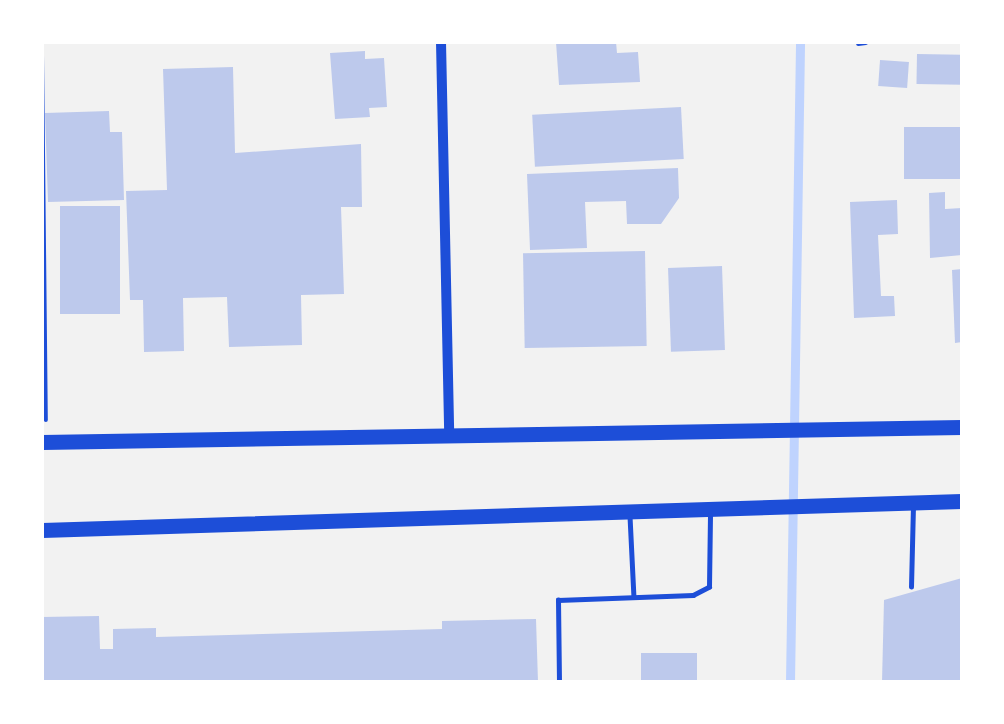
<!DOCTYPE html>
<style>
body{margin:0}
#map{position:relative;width:1004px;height:724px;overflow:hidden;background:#f2f2f2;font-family:Merriweather,serif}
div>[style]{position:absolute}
.stream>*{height:9px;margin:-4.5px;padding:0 4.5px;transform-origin:4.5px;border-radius:4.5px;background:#bfd3fe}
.building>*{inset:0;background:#bdc9ec;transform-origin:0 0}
.path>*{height:4px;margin:-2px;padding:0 2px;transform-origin:2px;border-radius:2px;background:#1d4ed8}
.service>*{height:4.5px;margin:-2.25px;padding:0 2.25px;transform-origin:2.25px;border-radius:2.25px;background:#1d4ed8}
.tertiary>*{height:10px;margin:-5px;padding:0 5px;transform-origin:5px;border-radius:5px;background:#1d4ed8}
.primary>*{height:15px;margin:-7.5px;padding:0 7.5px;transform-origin:7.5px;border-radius:7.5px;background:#1d4ed8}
span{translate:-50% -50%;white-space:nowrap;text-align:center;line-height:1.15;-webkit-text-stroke:6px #fff;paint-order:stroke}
.frame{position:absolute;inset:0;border:44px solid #fff;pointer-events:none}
</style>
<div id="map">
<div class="stream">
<div style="left:790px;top:682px;width:640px;rotate:-89.1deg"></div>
</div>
<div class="building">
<div style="clip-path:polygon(556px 42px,616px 42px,617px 53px,638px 52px,640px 82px,559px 85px)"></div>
<div style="clip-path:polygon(365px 51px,365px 59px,384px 58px,387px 107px,369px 108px,370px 117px,335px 119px,330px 53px)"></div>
<div style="left:917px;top:54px;width:45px;height:30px;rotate:1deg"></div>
<div style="left:880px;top:60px;width:29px;height:26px;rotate:4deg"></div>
<div style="clip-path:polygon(233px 67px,235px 153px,361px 144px,362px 207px,341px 207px,344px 294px,301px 295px,302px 345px,229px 347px,227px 297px,183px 298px,184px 351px,144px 352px,143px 300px,130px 300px,126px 191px,167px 190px,163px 69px)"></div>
<div style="left:681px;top:107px;width:52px;height:149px;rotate:87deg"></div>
<div style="clip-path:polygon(109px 111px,110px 132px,122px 132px,124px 200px,48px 202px,45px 113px)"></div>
<div style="left:962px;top:127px;width:52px;height:58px;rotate:90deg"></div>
<div style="clip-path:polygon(678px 168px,679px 198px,661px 224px,627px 224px,626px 201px,585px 202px,587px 248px,530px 250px,527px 174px)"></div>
<div style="clip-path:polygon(945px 192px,945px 209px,962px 208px,962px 255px,930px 258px,929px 193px)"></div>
<div style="clip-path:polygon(897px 200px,898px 234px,878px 235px,881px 296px,894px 296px,895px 316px,854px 318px,850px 202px)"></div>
<div style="left:60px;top:206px;width:60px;height:108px"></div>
<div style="left:645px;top:251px;width:95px;height:122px;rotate:89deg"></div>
<div style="left:722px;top:266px;width:84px;height:54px;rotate:88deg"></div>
<div style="clip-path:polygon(962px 269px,962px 342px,955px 343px,952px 270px)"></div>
<div style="clip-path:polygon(962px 578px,962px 682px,882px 682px,884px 600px)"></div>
<div style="clip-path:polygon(99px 616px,100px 649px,113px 649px,113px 629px,156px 628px,156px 637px,442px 629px,442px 621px,536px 619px,538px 682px,42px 682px,42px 617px)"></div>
<div style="left:697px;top:653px;width:29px;height:56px;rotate:90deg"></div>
</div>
<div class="path">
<div style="left:42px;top:55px;width:365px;rotate:89.4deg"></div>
</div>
<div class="service">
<div style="left:858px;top:43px;width:7px;rotate:-8deg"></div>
<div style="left:630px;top:516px;width:81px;rotate:87.2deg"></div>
<div style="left:911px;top:587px;width:82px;rotate:-88.6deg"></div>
<div style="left:559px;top:682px;width:82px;rotate:-90.7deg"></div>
<div style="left:558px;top:600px;width:135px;rotate:-2.1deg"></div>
<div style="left:693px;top:595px;width:18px;rotate:-27deg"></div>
<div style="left:709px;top:587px;width:76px;rotate:-89.2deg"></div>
</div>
<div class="tertiary">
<div style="left:441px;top:42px;width:392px;rotate:88.8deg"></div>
</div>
<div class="primary">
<div style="left:42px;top:442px;width:920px;rotate:-0.93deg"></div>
<div style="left:42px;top:530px;width:920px;rotate:-1.81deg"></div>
</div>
<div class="frame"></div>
</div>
